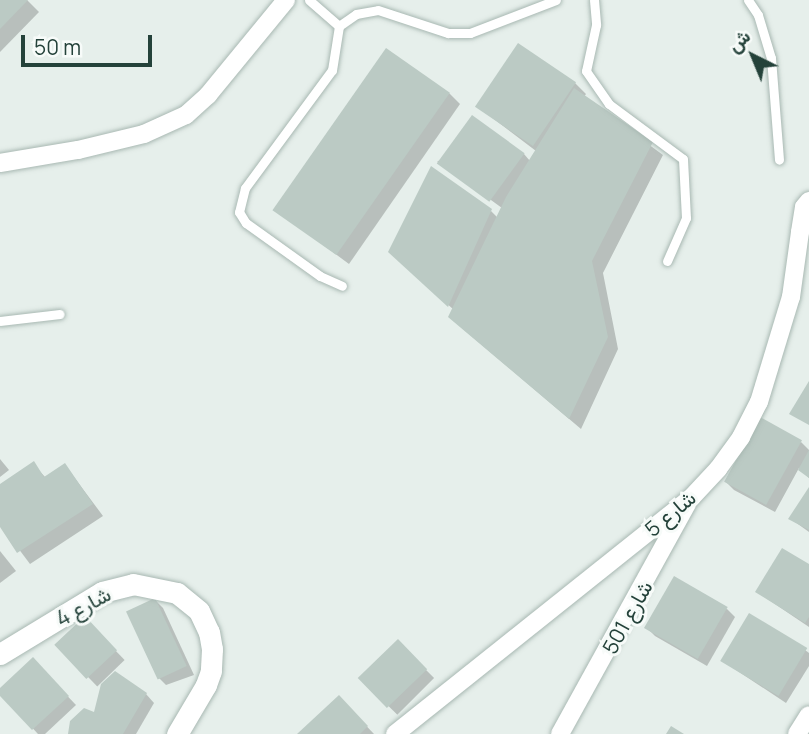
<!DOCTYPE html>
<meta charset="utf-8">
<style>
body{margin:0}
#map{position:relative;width:809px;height:734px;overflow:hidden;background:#e6efeb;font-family:Manrope,Vazirmatn,sans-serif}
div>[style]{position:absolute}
.shadow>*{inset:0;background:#0003;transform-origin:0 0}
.building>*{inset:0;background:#bbcac4;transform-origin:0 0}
.roads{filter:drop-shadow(0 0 2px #a8b8b2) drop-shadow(0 0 2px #a8b8b2)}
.service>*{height:9px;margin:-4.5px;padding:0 4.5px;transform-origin:4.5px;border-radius:4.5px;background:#fff}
.minor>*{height:18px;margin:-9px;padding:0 9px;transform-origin:9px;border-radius:9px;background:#fff}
.tertiary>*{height:21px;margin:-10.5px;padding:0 10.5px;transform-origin:10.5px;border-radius:10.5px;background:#fff}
span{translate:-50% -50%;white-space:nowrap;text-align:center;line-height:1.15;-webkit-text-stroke:6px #f7fbf9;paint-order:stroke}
.street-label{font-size:21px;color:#24423a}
.north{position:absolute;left:718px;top:21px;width:70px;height:70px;-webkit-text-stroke:5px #f7fbf9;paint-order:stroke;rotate:317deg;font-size:19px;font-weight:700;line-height:28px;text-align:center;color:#24423a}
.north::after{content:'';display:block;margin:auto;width:24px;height:32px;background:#24423a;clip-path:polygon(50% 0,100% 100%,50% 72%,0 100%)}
.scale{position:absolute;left:21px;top:35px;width:131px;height:32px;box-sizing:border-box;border:4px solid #24423a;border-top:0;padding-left:9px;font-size:21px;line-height:24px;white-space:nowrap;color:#24423a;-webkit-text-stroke:5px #f7fbf9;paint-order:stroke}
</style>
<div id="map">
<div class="shadow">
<div style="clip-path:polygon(0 0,27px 0,39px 12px,0 52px)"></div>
<div style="clip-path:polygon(575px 83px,586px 94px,584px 97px,663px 155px,603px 273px,618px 349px,581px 429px,462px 328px,454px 310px,402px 263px,491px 211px,498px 218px,502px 208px,437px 161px,524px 154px,530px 161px,536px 151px,478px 107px)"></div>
<div style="clip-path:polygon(449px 93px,460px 104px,349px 264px,276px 210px)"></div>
<div style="clip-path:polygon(801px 442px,809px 450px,809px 478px,799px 468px,775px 512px,734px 490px,726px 482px)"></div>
<div style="clip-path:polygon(0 459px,9px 470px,0 477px)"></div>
<div style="clip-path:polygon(33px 464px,46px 478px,65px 465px,103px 516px,30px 564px,0 524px,0 486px)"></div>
<div style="clip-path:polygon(809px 491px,809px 532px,791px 519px)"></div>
<div style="clip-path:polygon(0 551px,16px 571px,0 583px)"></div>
<div style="clip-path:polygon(809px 566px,809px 627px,757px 592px)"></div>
<div style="clip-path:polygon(155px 600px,163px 608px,194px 675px,166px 685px,158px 677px)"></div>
<div style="clip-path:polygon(727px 609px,735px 617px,707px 666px,655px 636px,647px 628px)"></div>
<div style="left:85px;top:619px;width:57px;height:38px;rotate:46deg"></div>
<div style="left:398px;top:642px;width:51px;height:52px;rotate:45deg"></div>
<div style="clip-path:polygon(805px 650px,809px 653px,809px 666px,786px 703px,721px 660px)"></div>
<div style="clip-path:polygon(33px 660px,76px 705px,45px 734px,38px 734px,0 693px)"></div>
<div style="clip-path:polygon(146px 694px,154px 703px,136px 734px,70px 734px,95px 714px)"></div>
<div style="clip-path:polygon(339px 697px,374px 734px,300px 734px)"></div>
</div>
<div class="building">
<div style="clip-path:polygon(0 0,28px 0,0 29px)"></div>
<div style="left:518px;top:43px;width:70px;height:77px;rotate:34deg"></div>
<div style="left:386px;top:48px;width:78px;height:198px;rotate:35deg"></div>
<div style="clip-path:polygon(574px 88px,653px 142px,592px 261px,608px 337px,569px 419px,448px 317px,506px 197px)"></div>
<div style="left:472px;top:115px;width:65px;height:60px;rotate:36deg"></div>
<div style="clip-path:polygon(431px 166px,492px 209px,448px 307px,388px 252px)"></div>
<div style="clip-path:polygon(809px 381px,809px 425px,789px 414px)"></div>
<div style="left:760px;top:417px;width:48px;height:74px;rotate:29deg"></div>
<div style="clip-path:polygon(809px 450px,809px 478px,798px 470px)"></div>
<div style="clip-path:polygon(34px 461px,44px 477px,65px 463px,93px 504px,17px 553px,0 527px,0 484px)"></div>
<div style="clip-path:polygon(809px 487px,809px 530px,788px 519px)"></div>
<div style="clip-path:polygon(782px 548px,809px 564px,809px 617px,805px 623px,755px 592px)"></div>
<div style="left:674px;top:576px;width:62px;height:60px;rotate:30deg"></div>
<div style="left:155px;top:598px;width:75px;height:32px;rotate:65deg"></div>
<div style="left:749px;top:613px;width:68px;height:56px;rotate:31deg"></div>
<div style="left:85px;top:616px;width:47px;height:42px;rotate:47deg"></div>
<div style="left:398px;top:639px;width:42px;height:56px;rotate:46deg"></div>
<div style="clip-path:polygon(33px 657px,69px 696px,32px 730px,0 696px,0 688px)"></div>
<div style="clip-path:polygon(115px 671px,147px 693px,123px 734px,68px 734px,70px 721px,84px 708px,94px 712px,101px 684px)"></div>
<div style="clip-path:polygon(339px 695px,368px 726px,360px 734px,297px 734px)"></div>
<div style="clip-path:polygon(671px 726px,684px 734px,666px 734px)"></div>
</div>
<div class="roads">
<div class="service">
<div style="left:309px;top:0;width:40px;rotate:41deg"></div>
<div style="left:339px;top:26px;width:45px;rotate:99deg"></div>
<div style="left:332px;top:70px;width:147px;rotate:126.4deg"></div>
<div style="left:245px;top:188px;width:25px;rotate:104deg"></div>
<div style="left:239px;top:212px;width:13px;rotate:58deg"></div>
<div style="left:246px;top:223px;width:91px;rotate:35.6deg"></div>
<div style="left:320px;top:276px;width:24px;rotate:24deg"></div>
<div style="left:594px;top:0;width:25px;rotate:85deg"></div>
<div style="left:596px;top:25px;width:47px;rotate:102.3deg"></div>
<div style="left:586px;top:71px;width:40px;rotate:55.1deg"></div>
<div style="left:609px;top:104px;width:92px;rotate:36.6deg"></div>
<div style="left:683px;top:159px;width:59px;rotate:87.1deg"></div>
<div style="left:686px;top:218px;width:47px;rotate:113.8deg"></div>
<div style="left:748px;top:0;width:18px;rotate:56deg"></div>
<div style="left:758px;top:15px;width:45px;rotate:73.2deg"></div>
<div style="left:771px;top:58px;width:102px;rotate:85.5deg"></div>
<div style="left:339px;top:26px;width:21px;rotate:-35deg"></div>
<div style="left:356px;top:14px;width:22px;rotate:-10deg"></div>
<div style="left:378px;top:10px;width:74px;rotate:18.2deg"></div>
<div style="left:448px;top:33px;width:22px"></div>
<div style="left:470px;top:33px;width:92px;rotate:-21deg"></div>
<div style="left:0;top:321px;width:60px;rotate:-6.7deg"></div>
</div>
<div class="minor">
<div style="left:0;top:163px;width:79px;rotate:-9.5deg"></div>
<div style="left:78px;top:150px;width:68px;rotate:-13.6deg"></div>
<div style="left:144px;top:134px;width:46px;rotate:-24.3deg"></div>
<div style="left:186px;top:115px;width:30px;rotate:-42deg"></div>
<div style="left:208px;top:95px;width:123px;rotate:-50.6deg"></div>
<div style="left:395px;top:734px;width:379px;rotate:-38.6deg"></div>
<div style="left:691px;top:498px;width:40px;rotate:-47deg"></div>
<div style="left:718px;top:469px;width:39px;rotate:-54deg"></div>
<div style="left:741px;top:437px;width:39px;rotate:-63deg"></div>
<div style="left:759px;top:402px;width:110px;rotate:-73.1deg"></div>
<div style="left:791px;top:297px;width:66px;rotate:-82.1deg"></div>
<div style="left:800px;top:232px;width:25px;rotate:-81deg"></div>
<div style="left:804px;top:207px;width:8px;rotate:-50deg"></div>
<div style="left:560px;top:734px;width:263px;rotate:-61.1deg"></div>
<div style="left:797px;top:734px;width:22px;rotate:-58deg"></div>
</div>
<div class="tertiary">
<div style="left:0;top:654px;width:119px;rotate:-31.3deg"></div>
<div style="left:102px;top:592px;width:32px;rotate:-14deg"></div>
<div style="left:133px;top:584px;width:45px;rotate:11.6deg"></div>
<div style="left:177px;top:593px;width:28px;rotate:39deg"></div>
<div style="left:199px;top:611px;width:23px;rotate:65deg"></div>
<div style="left:209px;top:632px;width:17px;rotate:80deg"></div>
<div style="left:212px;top:649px;width:22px;rotate:93deg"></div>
<div style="left:211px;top:671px;width:15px;rotate:110deg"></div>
<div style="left:206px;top:685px;width:57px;rotate:120.6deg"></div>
</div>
</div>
<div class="street-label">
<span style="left:670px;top:513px;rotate:-40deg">شارع 5</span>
<span style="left:83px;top:606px;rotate:-29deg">شارع 4</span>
<span style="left:627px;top:617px;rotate:-61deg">شارع 501</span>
</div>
<div class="north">ش</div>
<div class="scale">50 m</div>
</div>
